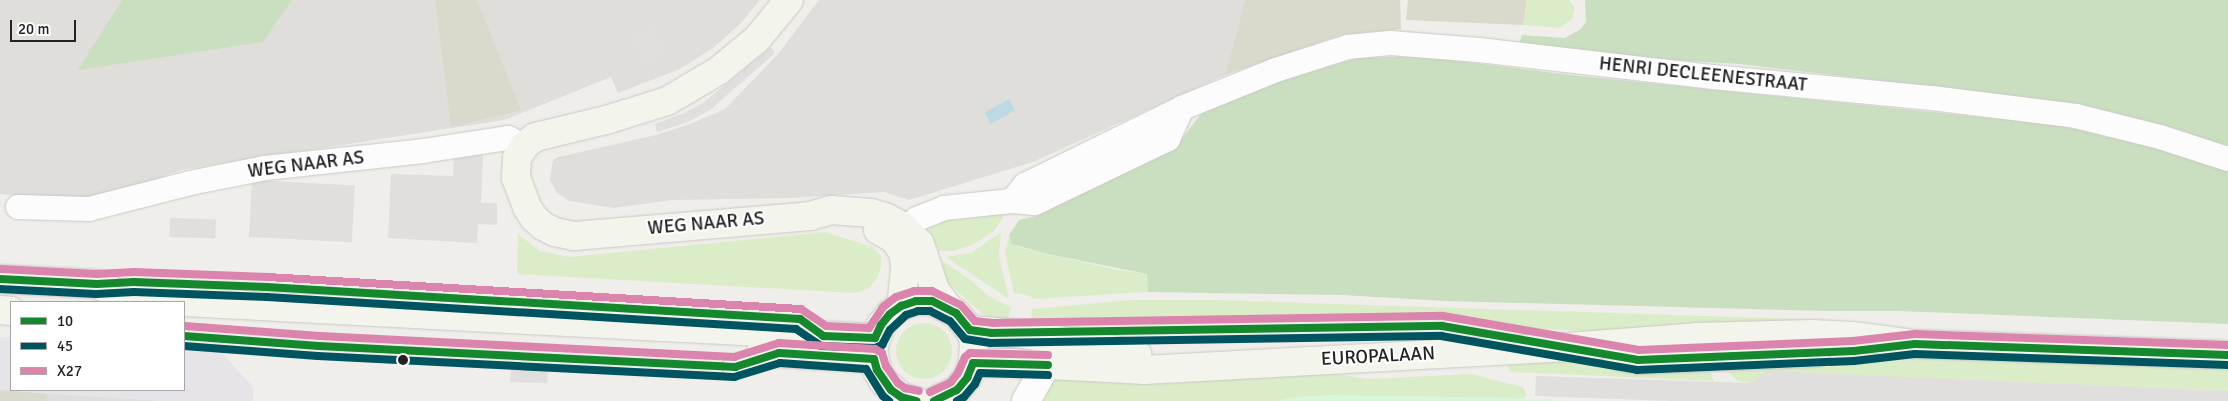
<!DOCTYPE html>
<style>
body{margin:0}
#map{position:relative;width:2228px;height:401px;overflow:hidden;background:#f0eeea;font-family:Signika,sans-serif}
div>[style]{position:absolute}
.residential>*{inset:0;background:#dfdedb}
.construction>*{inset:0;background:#d9d9cc}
.grass>*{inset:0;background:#dbedc8}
.round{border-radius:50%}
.forest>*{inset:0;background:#c9dfbf}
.park>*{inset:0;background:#d8f6da}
.parking>*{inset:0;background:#e0dfde;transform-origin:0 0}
.plaza>*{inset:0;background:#e6e4e9}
.water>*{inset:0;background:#bddae4;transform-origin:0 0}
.roads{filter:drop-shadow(0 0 1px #c9c8c6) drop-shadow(0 0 1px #c9c8c6)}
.minor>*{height:24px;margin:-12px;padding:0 12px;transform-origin:12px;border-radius:12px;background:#fdfcfc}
.tertiary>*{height:28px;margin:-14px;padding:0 14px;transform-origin:14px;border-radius:14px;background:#fdfcfc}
.secondary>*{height:28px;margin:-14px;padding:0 14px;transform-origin:14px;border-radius:14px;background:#f3f5ec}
.bus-1>*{height:8px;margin:-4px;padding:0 4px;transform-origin:4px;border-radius:4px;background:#15882e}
.bus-2>*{height:8px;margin:-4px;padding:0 4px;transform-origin:4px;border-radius:4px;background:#005460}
.bus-3>*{height:8px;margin:-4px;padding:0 4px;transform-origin:4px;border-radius:4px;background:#db84ad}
.dots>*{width:14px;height:14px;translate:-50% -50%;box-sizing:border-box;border:2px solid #fff;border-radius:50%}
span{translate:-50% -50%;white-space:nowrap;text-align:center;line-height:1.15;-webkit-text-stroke:4px #fff;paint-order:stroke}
.street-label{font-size:19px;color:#222}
.legend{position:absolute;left:10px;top:301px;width:175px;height:90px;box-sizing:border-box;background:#fff;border:1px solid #a7a7a7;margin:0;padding:6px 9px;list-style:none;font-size:15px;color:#222}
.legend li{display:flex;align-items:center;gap:10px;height:25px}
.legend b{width:25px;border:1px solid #a7a7a7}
.scale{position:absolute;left:10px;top:20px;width:66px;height:22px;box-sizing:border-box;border:2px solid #222;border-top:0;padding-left:6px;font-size:15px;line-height:18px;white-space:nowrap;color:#222;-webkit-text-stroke:4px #fff;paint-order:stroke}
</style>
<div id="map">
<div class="residential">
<div style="clip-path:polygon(0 0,760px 0,740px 24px,713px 48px,680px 69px,618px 93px,611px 77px,504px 120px,186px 169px,165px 175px,166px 178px,76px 201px,0 194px)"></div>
<div style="clip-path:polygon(819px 0,1245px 0,1225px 75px,1033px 162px,909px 200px,884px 192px,791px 198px,672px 200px,614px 208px,570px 201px,557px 193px,550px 180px,553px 160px,558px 157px,656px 135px,690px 124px,725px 109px,778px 54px)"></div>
<div style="clip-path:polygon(0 390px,148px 400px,153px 398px,156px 401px,0 401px)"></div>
</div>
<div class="construction">
<div style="clip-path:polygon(435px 0,477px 0,521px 110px,451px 127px)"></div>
<div style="clip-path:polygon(1245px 0,1400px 0,1401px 29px,1341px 35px,1225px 75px)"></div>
<div style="clip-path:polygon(1408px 0,1527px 0,1523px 25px,1406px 20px)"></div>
<div style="clip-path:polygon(0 390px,46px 394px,46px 401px,0 401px)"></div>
</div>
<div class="grass">
<div style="clip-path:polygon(1527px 0,1569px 0,1575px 8px,1572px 19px,1560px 28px,1523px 25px)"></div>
<div style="clip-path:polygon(982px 214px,1005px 214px,994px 231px,972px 245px,953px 251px,939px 251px,928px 228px,935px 220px)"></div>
<div style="clip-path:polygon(825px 232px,873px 247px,881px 256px,881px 266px,878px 277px,868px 289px,854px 293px,517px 274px,518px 234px,540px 251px,569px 257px)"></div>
<div style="clip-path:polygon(1001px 232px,999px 256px,1009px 299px,946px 257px,971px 253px)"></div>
<div style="clip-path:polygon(1009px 235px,1011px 244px,1023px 248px,1113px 269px,1147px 274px,1148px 292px,1034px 299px,1028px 295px,1014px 293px,1005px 253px)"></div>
<div style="clip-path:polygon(937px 263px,946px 263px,972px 281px,989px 296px,1011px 307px,1007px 323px,998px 322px,983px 314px,945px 281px)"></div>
<div style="clip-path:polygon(1132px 300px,1218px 300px,1824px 320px,1824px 328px,1617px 332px,1489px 327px,1436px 319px,1069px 327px,1031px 324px,1032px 309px)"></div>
<div class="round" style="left:896px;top:323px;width:56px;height:56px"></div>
<div style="clip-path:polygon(1862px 356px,2228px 370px,2228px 391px,1769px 372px,1749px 383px,1738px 381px,1729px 373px,1725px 363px)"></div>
<div style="clip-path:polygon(1597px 359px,1641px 366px,1710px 371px,1714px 381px,1511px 372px,1508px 367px,1510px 362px)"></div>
<div style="clip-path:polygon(1309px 370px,1369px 379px,1471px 374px,1523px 387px,1527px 396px,1524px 398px,1297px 397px,1277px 401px,1033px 401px,1054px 376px)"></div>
</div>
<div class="forest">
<div style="clip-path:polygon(122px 0,292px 0,263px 42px,78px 70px)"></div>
<div style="clip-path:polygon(1585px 0,2228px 0,2228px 150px,2153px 124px,2071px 103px,1740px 64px,1636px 58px,1519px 44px,1522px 35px,1565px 38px,1581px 29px,1586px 22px)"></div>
<div style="clip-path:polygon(1419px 56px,1570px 75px,2058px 125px,2157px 148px,2228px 171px,2228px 324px,1898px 311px,1826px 311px,1445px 301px,1341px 295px,1148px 292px,1147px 274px,1048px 254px,1011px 244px,1009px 235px,1019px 220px,1036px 216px,1122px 174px,1178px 144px,1204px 110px,1279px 81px,1358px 58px)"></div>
</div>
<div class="park">
<div style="clip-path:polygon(1332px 395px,1511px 398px,1570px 401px,1277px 401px,1297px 397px)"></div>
</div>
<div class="parking">
<div style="left:653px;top:27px;width:31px;height:25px;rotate:63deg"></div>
<div style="clip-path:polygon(771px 47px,775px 53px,710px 110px,688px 122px,657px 132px,655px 124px,684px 113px,703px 103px)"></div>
<div style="clip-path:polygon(454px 153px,483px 155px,481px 203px,497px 203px,497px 225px,478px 224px,477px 243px,388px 238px,391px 174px,453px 176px)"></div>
<div style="left:252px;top:180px;width:103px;height:57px;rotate:3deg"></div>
<div style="left:170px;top:218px;width:46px;height:19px;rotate:2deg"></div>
<div style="left:511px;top:364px;width:37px;height:18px;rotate:2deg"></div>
<div style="clip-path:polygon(1769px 371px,2228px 391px,2228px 401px,1672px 401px,1535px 396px,1536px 376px,1749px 383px)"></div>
</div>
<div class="plaza">
<div style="clip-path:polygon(0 337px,11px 337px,11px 390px,184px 390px,184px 346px,210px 347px,220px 351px,253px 387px,253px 401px,156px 401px,153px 398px,149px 400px,0 390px)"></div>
</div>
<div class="water">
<div style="left:1009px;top:99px;width:13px;height:28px;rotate:61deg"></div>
</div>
<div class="roads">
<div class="minor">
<div style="left:1012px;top:201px;width:21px;rotate:-51deg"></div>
<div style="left:1025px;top:185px;width:175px;rotate:-26.1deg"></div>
<div style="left:1182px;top:108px;width:101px;rotate:-22deg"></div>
<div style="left:1276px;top:70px;width:76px;rotate:-17.7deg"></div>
<div style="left:1348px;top:47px;width:42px;rotate:-5.4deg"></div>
<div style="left:1390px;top:43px;width:89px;rotate:4.5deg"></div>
<div style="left:1479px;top:50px;width:236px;rotate:6.6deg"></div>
<div style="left:1713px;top:77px;width:220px;rotate:5.5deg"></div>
<div style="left:1932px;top:98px;width:145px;rotate:7.1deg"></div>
<div style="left:2076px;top:116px;width:87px;rotate:14deg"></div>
<div style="left:2160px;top:137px;width:71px;rotate:17.9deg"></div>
<div style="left:18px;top:207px;width:71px;rotate:1.6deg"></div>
<div style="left:89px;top:209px;width:104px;rotate:-14.4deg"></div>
<div style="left:190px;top:183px;width:76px;rotate:-11.3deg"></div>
<div style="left:265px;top:168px;width:159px;rotate:-6.1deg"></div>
<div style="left:423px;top:151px;width:86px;rotate:-8.7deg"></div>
<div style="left:508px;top:138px;width:18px;rotate:27deg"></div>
<div style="left:895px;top:240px;width:30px;rotate:-44deg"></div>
<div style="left:917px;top:219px;width:29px;rotate:-22deg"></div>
<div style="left:944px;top:208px;width:68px;rotate:-5.9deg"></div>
<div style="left:1012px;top:201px;width:23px;rotate:5deg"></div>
<div style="left:1035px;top:203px;width:148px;rotate:-25.7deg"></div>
<div style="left:1168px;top:139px;width:34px;rotate:-66deg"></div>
<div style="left:735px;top:367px;width:46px;rotate:-17.7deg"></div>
</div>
<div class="tertiary">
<div style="left:1026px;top:401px;width:43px;rotate:-60.4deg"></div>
</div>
<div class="secondary">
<div style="left:789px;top:0;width:50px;rotate:129.4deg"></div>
<div style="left:757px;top:39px;width:50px;rotate:140.6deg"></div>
<div style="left:718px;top:71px;width:59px;rotate:149.5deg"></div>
<div style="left:667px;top:101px;width:64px;rotate:162.7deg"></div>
<div style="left:606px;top:120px;width:73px;rotate:166.5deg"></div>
<div style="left:535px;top:137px;width:14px;rotate:141deg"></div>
<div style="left:524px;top:146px;width:14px;rotate:120deg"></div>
<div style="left:517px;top:158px;width:20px;rotate:93deg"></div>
<div style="left:516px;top:178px;width:31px;rotate:69deg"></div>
<div style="left:527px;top:207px;width:13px;rotate:58deg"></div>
<div style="left:534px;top:218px;width:12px;rotate:42deg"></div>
<div style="left:543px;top:226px;width:13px;rotate:27deg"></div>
<div style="left:555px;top:232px;width:19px;rotate:12deg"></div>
<div style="left:574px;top:236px;width:237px;rotate:-4.8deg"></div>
<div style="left:810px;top:216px;width:22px;rotate:-16deg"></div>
<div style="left:831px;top:210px;width:40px;rotate:4.3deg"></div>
<div style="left:871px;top:213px;width:17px;rotate:17deg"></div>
<div style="left:887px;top:218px;width:17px;rotate:28deg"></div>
<div style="left:902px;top:226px;width:25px;rotate:45deg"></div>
<div style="left:920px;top:244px;width:48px;rotate:71.9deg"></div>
<div style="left:935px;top:290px;width:20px;rotate:53deg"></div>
<div style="left:878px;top:230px;width:20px;rotate:30deg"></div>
<div style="left:895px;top:240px;width:17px;rotate:57deg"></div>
<div style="left:904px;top:254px;width:16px;rotate:86deg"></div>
<div style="left:905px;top:270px;width:36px;rotate:96deg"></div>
<div style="left:0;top:279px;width:97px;rotate:3deg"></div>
<div style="left:97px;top:284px;width:38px;rotate:25deg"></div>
<div style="left:131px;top:300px;width:52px;rotate:2.2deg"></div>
<div style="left:184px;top:302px;width:692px;rotate:2.98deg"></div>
<div style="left:0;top:310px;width:11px;rotate:5deg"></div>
<div style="left:970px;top:330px;width:54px;rotate:4.2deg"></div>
<div style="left:1024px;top:334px;width:115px;rotate:10deg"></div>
<div style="left:761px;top:352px;width:113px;rotate:3.5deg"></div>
<div style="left:1618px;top:356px;width:20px;rotate:11deg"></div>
<div style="left:1638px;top:360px;width:178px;rotate:-2.3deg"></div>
<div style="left:973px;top:363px;width:40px"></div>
<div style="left:1013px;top:363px;width:132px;rotate:3deg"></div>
<div style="left:1145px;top:370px;width:424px;rotate:-3.1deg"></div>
<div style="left:1568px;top:347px;width:129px;rotate:-4.4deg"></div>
<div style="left:1697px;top:337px;width:116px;rotate:-1.5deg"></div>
<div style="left:1813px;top:334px;width:40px;rotate:2.9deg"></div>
<div style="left:1853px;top:336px;width:63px;rotate:7.4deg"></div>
<div style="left:1915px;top:344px;width:313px;rotate:2deg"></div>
<div style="left:916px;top:401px;width:16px;rotate:-165deg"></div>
<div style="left:901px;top:397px;width:24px;rotate:-138deg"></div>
<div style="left:883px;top:381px;width:13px;rotate:-119deg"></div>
<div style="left:877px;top:370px;width:21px;rotate:-101deg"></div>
<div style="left:873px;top:349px;width:25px;rotate:-72deg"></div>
<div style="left:881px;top:325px;width:14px;rotate:-51deg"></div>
<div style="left:890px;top:314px;width:14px;rotate:-36deg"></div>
<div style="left:901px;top:306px;width:16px;rotate:-18deg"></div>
<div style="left:916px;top:301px;width:16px"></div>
<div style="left:932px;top:301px;width:27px;rotate:27deg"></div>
<div style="left:956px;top:313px;width:22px;rotate:51deg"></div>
<div style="left:970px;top:330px;width:12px;rotate:70deg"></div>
<div style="left:974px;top:341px;width:22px;rotate:93deg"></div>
<div style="left:973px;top:363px;width:16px;rotate:112deg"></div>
<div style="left:967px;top:378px;width:16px;rotate:130deg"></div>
<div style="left:957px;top:390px;width:25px;rotate:154deg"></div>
</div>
</div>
<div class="bus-1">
<div style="left:0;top:279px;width:97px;rotate:3deg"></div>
<div style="left:97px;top:284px;width:37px;rotate:-3deg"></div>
<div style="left:134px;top:282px;width:133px;rotate:2.2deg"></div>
<div style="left:267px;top:287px;width:534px;rotate:3.44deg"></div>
<div style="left:800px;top:319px;width:29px;rotate:36deg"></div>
<div style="left:823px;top:336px;width:52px;rotate:2.2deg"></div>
<div style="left:875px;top:338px;width:14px;rotate:-65deg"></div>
<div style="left:881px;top:325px;width:14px;rotate:-51deg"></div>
<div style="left:890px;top:314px;width:14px;rotate:-36deg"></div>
<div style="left:901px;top:306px;width:16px;rotate:-18deg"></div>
<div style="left:916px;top:301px;width:16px"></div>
<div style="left:932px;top:301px;width:27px;rotate:27deg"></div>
<div style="left:956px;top:313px;width:22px;rotate:51deg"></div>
<div style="left:970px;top:330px;width:22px;rotate:8deg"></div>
<div style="left:992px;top:333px;width:450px;rotate:-0.9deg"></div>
<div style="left:1442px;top:326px;width:199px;rotate:9.8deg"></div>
<div style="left:1638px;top:360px;width:216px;rotate:-2.4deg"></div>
<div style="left:1854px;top:351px;width:61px;rotate:-6.5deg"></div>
<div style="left:1915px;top:344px;width:313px;rotate:2deg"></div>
<div style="left:184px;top:336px;width:135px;rotate:4.2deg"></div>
<div style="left:319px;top:346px;width:417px;rotate:2.9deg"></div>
<div style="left:735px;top:367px;width:46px;rotate:-17.7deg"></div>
<div style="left:779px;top:353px;width:95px;rotate:3.6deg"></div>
<div style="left:874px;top:359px;width:11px;rotate:75deg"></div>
<div style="left:877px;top:370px;width:24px;rotate:55deg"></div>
<div style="left:891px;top:390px;width:12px;rotate:35deg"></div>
<div style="left:901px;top:397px;width:16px;rotate:15deg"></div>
<div style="left:934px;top:401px;width:25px;rotate:-26deg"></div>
<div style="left:957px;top:390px;width:16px;rotate:-50deg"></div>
<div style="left:967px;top:378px;width:16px;rotate:-68deg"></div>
<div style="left:973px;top:363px;width:75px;rotate:1.5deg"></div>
</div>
<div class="bus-2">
<div style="left:0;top:289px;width:96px;rotate:3deg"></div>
<div style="left:96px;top:294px;width:38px;rotate:-3deg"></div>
<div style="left:134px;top:292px;width:133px;rotate:2.2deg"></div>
<div style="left:267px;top:297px;width:530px;rotate:3.46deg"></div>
<div style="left:796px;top:329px;width:30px;rotate:34deg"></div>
<div style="left:821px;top:346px;width:54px;rotate:2.1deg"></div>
<div style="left:875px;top:348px;width:8px;rotate:-23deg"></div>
<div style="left:882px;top:345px;width:17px;rotate:-62deg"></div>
<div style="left:890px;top:330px;width:22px;rotate:-43deg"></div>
<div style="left:906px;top:315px;width:13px;rotate:-18deg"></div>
<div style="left:918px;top:311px;width:12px"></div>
<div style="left:930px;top:311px;width:22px;rotate:27deg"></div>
<div style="left:950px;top:321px;width:23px;rotate:50deg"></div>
<div style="left:965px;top:339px;width:26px;rotate:9deg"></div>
<div style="left:991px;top:343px;width:450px;rotate:-0.9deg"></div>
<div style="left:1441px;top:336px;width:199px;rotate:9.8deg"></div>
<div style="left:1637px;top:370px;width:217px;rotate:-2.4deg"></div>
<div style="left:1854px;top:361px;width:61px;rotate:-6.5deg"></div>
<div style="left:1915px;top:354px;width:313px;rotate:2deg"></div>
<div style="left:184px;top:346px;width:134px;rotate:4.3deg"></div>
<div style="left:318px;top:356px;width:417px;rotate:2.9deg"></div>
<div style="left:734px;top:377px;width:48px;rotate:-16.9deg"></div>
<div style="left:780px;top:363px;width:86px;rotate:4deg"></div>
<div style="left:866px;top:369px;width:32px;rotate:58deg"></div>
<div style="left:883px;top:396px;width:8px;rotate:40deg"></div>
<div style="left:957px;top:401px;width:8px;rotate:-30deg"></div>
<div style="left:964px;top:397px;width:17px;rotate:-50deg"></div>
<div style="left:975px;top:384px;width:12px;rotate:-66deg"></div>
<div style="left:980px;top:373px;width:68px;rotate:1.7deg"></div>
</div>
<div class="bus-3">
<div style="left:1px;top:269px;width:96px;rotate:3deg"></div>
<div style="left:97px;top:274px;width:37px;rotate:-3deg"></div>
<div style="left:134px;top:272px;width:134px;rotate:2.1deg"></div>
<div style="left:268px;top:277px;width:534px;rotate:3.44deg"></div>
<div style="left:801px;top:309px;width:30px;rotate:34deg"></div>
<div style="left:826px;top:326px;width:43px;rotate:2.7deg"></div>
<div style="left:869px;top:328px;width:25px;rotate:-56deg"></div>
<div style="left:883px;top:307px;width:16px;rotate:-38deg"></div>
<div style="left:896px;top:297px;width:19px;rotate:-18deg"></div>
<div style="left:914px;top:291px;width:18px"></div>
<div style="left:932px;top:291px;width:32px;rotate:26deg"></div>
<div style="left:961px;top:305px;width:21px;rotate:49deg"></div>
<div style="left:975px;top:321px;width:18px;rotate:6deg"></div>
<div style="left:993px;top:323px;width:450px;rotate:-0.9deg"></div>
<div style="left:1443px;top:316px;width:199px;rotate:9.8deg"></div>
<div style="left:1639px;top:350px;width:214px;rotate:-2.4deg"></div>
<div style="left:1853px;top:341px;width:62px;rotate:-6.4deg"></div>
<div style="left:1915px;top:334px;width:313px;rotate:2deg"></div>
<div style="left:185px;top:326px;width:135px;rotate:4.2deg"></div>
<div style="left:320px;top:336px;width:415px;rotate:2.9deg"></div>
<div style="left:734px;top:357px;width:47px;rotate:-17.3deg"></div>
<div style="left:779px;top:343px;width:96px;rotate:3.6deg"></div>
<div style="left:875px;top:349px;width:8px;rotate:30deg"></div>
<div style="left:882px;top:353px;width:14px;rotate:73deg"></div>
<div style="left:886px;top:366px;width:21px;rotate:55deg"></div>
<div style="left:898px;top:383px;width:9px;rotate:36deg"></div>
<div style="left:905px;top:388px;width:14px;rotate:12deg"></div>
<div style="left:930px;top:392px;width:23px;rotate:-25deg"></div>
<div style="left:951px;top:382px;width:11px;rotate:-52deg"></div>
<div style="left:958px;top:373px;width:17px;rotate:-66deg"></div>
<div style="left:965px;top:357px;width:6px;rotate:-39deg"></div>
<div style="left:970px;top:353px;width:78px;rotate:1.5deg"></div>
</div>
<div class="dots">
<div style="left:403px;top:360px;background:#222"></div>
</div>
<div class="street-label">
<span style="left:1703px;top:75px;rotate:6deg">HENRI DECLEENESTRAAT</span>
<span style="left:306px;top:165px;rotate:-7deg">WEG NAAR AS</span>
<span style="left:706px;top:224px;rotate:-5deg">WEG NAAR AS</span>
<span style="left:1378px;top:357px;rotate:-3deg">EUROPALAAN</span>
</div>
<ul class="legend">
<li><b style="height:6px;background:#15882e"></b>10</li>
<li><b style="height:6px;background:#005460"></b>45</li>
<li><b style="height:6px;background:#db84ad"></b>X27</li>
</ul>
<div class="scale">20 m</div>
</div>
